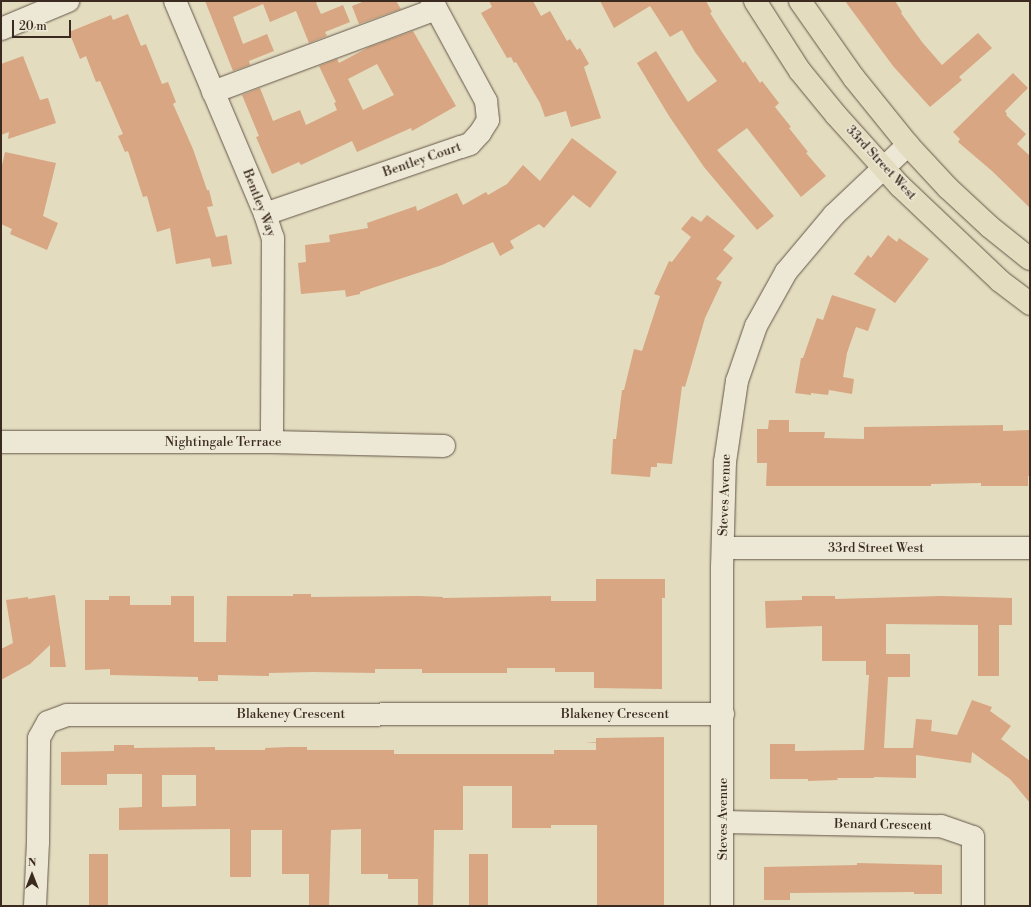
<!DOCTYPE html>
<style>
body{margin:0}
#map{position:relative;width:1031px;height:907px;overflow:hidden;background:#e3dcbf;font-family:"Libre Bodoni",serif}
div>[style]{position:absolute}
.building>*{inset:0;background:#d8a682;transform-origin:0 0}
.roads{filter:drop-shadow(0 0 1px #655648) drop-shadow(0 0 1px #655648)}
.minor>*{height:22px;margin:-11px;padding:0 11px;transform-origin:11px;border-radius:11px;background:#ede8d5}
.major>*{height:22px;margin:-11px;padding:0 11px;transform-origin:11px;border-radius:11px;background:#e3dcbf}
span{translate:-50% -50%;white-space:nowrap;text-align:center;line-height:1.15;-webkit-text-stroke:3px #ede8d5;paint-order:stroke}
.street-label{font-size:13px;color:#3b2a20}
.frame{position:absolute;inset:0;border:2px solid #3b2a20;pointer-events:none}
.north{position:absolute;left:12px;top:855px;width:40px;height:40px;-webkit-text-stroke:3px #ede8d5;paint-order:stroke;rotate:0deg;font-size:11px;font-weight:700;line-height:16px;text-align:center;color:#3b2a20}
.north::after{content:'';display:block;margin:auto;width:14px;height:18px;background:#3b2a20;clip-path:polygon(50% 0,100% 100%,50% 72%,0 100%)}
.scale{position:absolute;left:12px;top:20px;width:59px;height:18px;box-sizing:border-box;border:2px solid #3b2a20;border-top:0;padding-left:5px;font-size:12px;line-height:14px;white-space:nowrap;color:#3b2a20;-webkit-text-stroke:3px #ede8d5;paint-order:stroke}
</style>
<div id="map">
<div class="building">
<div style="clip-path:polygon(205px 1px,319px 1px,316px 3px,321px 14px,343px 5px,350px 22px,325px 32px,327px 36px,309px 43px,296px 11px,270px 22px,263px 4px,233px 17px,243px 44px,267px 34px,274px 51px,249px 61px,250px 65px,233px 71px)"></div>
<div style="clip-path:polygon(365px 1px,396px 1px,401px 9px,359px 24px,352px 6px)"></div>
<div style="clip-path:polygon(489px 1px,533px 1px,541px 16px,550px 11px,567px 41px,570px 39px,577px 50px,580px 48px,589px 64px,584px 67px,601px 118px,571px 127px,566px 111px,545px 117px,540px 103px,516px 62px,514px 63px,511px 57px,507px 58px,481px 13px,492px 7px)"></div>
<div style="clip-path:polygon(600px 1px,706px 1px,712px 12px,710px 13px,722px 32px,743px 63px,745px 61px,760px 83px,762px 81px,779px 103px,775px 107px,791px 127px,789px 128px,808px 152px,806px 153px,826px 176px,801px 197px,747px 128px,717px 150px,774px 216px,757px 230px,704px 167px,669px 116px,637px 63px,656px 51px,688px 102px,717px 81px,695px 52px,682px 30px,670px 37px,650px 6px,614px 28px)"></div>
<div style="clip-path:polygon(845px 1px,895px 1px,902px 12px,901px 13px,922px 42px,942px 65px,978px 33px,992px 48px,959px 77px,962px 80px,930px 107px,893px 66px)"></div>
<div style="clip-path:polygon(128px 14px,141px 46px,146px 44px,162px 84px,168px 82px,176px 102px,173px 104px,193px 149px,207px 190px,209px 190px,213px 206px,207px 207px,216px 237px,227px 235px,232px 264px,212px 267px,210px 258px,176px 264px,170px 228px,157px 232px,147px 196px,143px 197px,128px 151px,125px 152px,118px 136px,123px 134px,100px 81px,96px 82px,86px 56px,80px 59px,69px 32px,111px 15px,113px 20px)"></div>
<div style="clip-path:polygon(evenodd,413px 31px,456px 106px,412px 131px,411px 128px,357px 152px,352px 141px,301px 165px,299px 162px,272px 174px,256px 137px,259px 136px,242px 95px,260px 88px,273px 121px,300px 110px,306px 125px,337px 110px,334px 103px,336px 102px,319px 66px,337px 59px,339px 63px,369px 47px,413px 31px,377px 64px,394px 95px,363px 110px,348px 79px,377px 64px)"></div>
<div style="clip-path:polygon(23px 56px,40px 100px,48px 98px,56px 123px,8px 139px,9px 132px,1px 135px,1px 64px)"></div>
<div style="clip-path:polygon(1013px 73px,1028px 88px,1005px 111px,1007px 114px,1006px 115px,1026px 134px,1017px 144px,1030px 156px,1030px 208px,992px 171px,958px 142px,960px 139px,953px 132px)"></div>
<div style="clip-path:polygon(572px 138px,617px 172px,590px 208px,573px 195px,544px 228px,539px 224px,510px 241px,514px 248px,500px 256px,493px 242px,442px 265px,360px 292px,360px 294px,346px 297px,345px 290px,301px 294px,298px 263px,306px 262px,305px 245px,330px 242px,329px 235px,368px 228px,367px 223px,416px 206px,417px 211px,457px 193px,463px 205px,486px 192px,488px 195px,507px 184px,523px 165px,540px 181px)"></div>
<div style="clip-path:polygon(5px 152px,56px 163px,43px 216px,58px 223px,47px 250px,10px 234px,12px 229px,1px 224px,1px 170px)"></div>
<div style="clip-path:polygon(707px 215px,735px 236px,723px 250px,733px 258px,716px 279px,722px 282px,705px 318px,685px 387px,682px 386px,672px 464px,657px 463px,657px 467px,651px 467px,650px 477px,611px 474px,613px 439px,616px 439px,622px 390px,624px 390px,634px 349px,642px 351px,660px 296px,654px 294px,669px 261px,672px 262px,691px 237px,681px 229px,692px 216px,701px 222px)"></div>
<div style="clip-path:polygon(888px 235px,897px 242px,899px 238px,929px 259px,895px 303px,854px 274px,868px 255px,871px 258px)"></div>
<div style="clip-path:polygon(832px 295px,876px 309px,868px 331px,856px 327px,847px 353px,843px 377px,854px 379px,852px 394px,829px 390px,828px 395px,811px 393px,811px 395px,795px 393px,801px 358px,803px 358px,817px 318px,823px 320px)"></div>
<div style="clip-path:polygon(769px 420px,789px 420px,789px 432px,825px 432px,824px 438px,864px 439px,864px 427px,1003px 425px,1003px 431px,1030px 430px,1030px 476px,1028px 476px,1028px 486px,981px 486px,981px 483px,931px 484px,931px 486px,766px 486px,767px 463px,757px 463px,757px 429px,768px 429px)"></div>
<div style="clip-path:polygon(596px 579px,665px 579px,665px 598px,662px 598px,662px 689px,594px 688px,594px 672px,555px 672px,555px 668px,507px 668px,507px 673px,422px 673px,422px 669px,375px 669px,375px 673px,313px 672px,269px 673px,269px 676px,218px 675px,218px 681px,198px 681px,198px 677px,110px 675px,110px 669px,85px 670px,85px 600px,109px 600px,109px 596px,130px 596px,130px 605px,171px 605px,171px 596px,194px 596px,194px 642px,226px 642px,227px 596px,293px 596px,293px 594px,311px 594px,311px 597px,419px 596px,443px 597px,443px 598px,551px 596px,551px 601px,596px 601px)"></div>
<div style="clip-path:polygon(55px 595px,66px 667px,50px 667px,50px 645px,30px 664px,1px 680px,1px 649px,13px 643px,6px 600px,28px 597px,28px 599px)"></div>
<div style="clip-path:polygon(802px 596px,835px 596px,835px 599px,941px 596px,1012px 598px,1012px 625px,999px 625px,999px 676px,978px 676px,978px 625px,886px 624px,886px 654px,910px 654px,910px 677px,888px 677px,884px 748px,913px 748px,916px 719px,932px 720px,931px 731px,957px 735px,972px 700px,992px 707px,990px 711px,1011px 726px,1001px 739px,1030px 761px,1030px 803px,1010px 779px,972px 752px,971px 763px,916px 755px,916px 778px,874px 777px,874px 778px,837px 778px,838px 780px,808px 781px,808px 779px,770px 779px,770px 744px,795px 744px,795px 751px,864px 750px,869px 675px,866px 675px,866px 661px,822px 661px,822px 626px,766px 628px,765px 601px,802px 600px)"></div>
<div style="clip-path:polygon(evenodd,664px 737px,664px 906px,597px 906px,597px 825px,551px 825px,551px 828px,512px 828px,512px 786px,463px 786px,463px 830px,434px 830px,433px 906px,418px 906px,418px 879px,388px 879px,388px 874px,361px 874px,361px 829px,331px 830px,329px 906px,309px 906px,309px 874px,282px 874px,282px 830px,251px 830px,251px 877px,230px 877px,230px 829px,119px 830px,119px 808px,142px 807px,142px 774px,107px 774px,107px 785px,61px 785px,61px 752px,114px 751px,114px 745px,134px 745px,134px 748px,215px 747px,215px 750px,265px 750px,265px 748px,288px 747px,307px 747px,307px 750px,394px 750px,394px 754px,554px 754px,554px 750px,596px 750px,596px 738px,664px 737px,162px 775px,196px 775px,196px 806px,162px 807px,162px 775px)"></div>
<div style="left:89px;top:854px;width:19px;height:52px"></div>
<div style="left:469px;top:854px;width:19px;height:52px"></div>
<div style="clip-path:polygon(857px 863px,942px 865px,942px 894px,914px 894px,914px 892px,790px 893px,790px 900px,764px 900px,764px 867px,857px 865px)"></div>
</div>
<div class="roads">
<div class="minor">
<div style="left:175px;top:1px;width:231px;rotate:67.1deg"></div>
<div style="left:265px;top:214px;width:25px;rotate:72deg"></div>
<div style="left:273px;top:238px;width:204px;rotate:90.3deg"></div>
<div style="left:1px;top:29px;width:73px;rotate:-22.7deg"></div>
<div style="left:213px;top:92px;width:238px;rotate:-20.4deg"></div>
<div style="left:265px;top:214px;width:207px;rotate:-18.9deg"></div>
<div style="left:461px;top:147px;width:9px;rotate:-18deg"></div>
<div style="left:470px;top:144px;width:15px;rotate:-48deg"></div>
<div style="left:480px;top:133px;width:15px;rotate:-58deg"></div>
<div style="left:488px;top:120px;width:19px;rotate:-96deg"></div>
<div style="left:486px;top:101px;width:114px;rotate:-118.4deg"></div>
<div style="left:1px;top:442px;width:271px"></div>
<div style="left:272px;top:442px;width:172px;rotate:1.3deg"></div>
<div style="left:723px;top:548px;width:307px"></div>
<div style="left:723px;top:822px;width:218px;rotate:1.1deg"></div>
<div style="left:941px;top:826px;width:34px;rotate:19deg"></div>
<div style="left:973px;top:837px;width:69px;rotate:90deg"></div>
<div style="left:35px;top:906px;width:64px;rotate:-87.3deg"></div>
<div style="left:38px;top:842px;width:104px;rotate:-89.4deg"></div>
<div style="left:39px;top:738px;width:18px;rotate:-61deg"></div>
<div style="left:48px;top:722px;width:20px;rotate:-20deg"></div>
<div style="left:67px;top:715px;width:656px;rotate:-0.09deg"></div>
<div style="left:722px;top:906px;width:338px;rotate:-90deg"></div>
<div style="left:722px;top:568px;width:106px;rotate:-88.4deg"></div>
<div style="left:725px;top:462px;width:82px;rotate:-81.6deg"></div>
<div style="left:737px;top:381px;width:58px;rotate:-70.9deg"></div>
<div style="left:756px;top:326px;width:62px;rotate:-60.9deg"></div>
<div style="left:786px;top:272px;width:75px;rotate:-49.9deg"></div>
<div style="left:834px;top:215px;width:102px;rotate:-43.4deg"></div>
</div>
<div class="major">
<div style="left:755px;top:1px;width:83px;rotate:57.3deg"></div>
<div style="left:800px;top:71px;width:57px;rotate:50.7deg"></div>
<div style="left:836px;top:115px;width:96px;rotate:48deg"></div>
<div style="left:900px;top:186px;width:138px;rotate:43.5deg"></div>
<div style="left:1000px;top:281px;width:38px;rotate:37deg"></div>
<div style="left:800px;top:1px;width:94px;rotate:55deg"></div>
<div style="left:854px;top:78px;width:86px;rotate:51.1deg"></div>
<div style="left:908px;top:145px;width:59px;rotate:47.1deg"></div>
<div style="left:948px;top:188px;width:57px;rotate:42.9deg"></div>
<div style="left:990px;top:227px;width:51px;rotate:38.7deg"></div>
</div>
</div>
<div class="street-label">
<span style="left:422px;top:160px;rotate:-19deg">Bentley Court</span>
<span style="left:881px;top:163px;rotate:47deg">33rd Street West</span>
<span style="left:259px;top:203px;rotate:69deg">Bentley Way</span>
<span style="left:223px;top:442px">Nightingale Terrace</span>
<span style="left:725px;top:495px;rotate:-88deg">Steves Avenue</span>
<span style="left:876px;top:548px">33rd Street West</span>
<span style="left:291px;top:714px">Blakeney Crescent</span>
<span style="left:615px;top:714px">Blakeney Crescent</span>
<span style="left:723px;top:819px;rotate:-90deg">Steves Avenue</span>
<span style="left:883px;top:825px;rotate:1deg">Benard Crescent</span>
</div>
<div class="frame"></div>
<div class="north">N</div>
<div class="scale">20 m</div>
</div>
